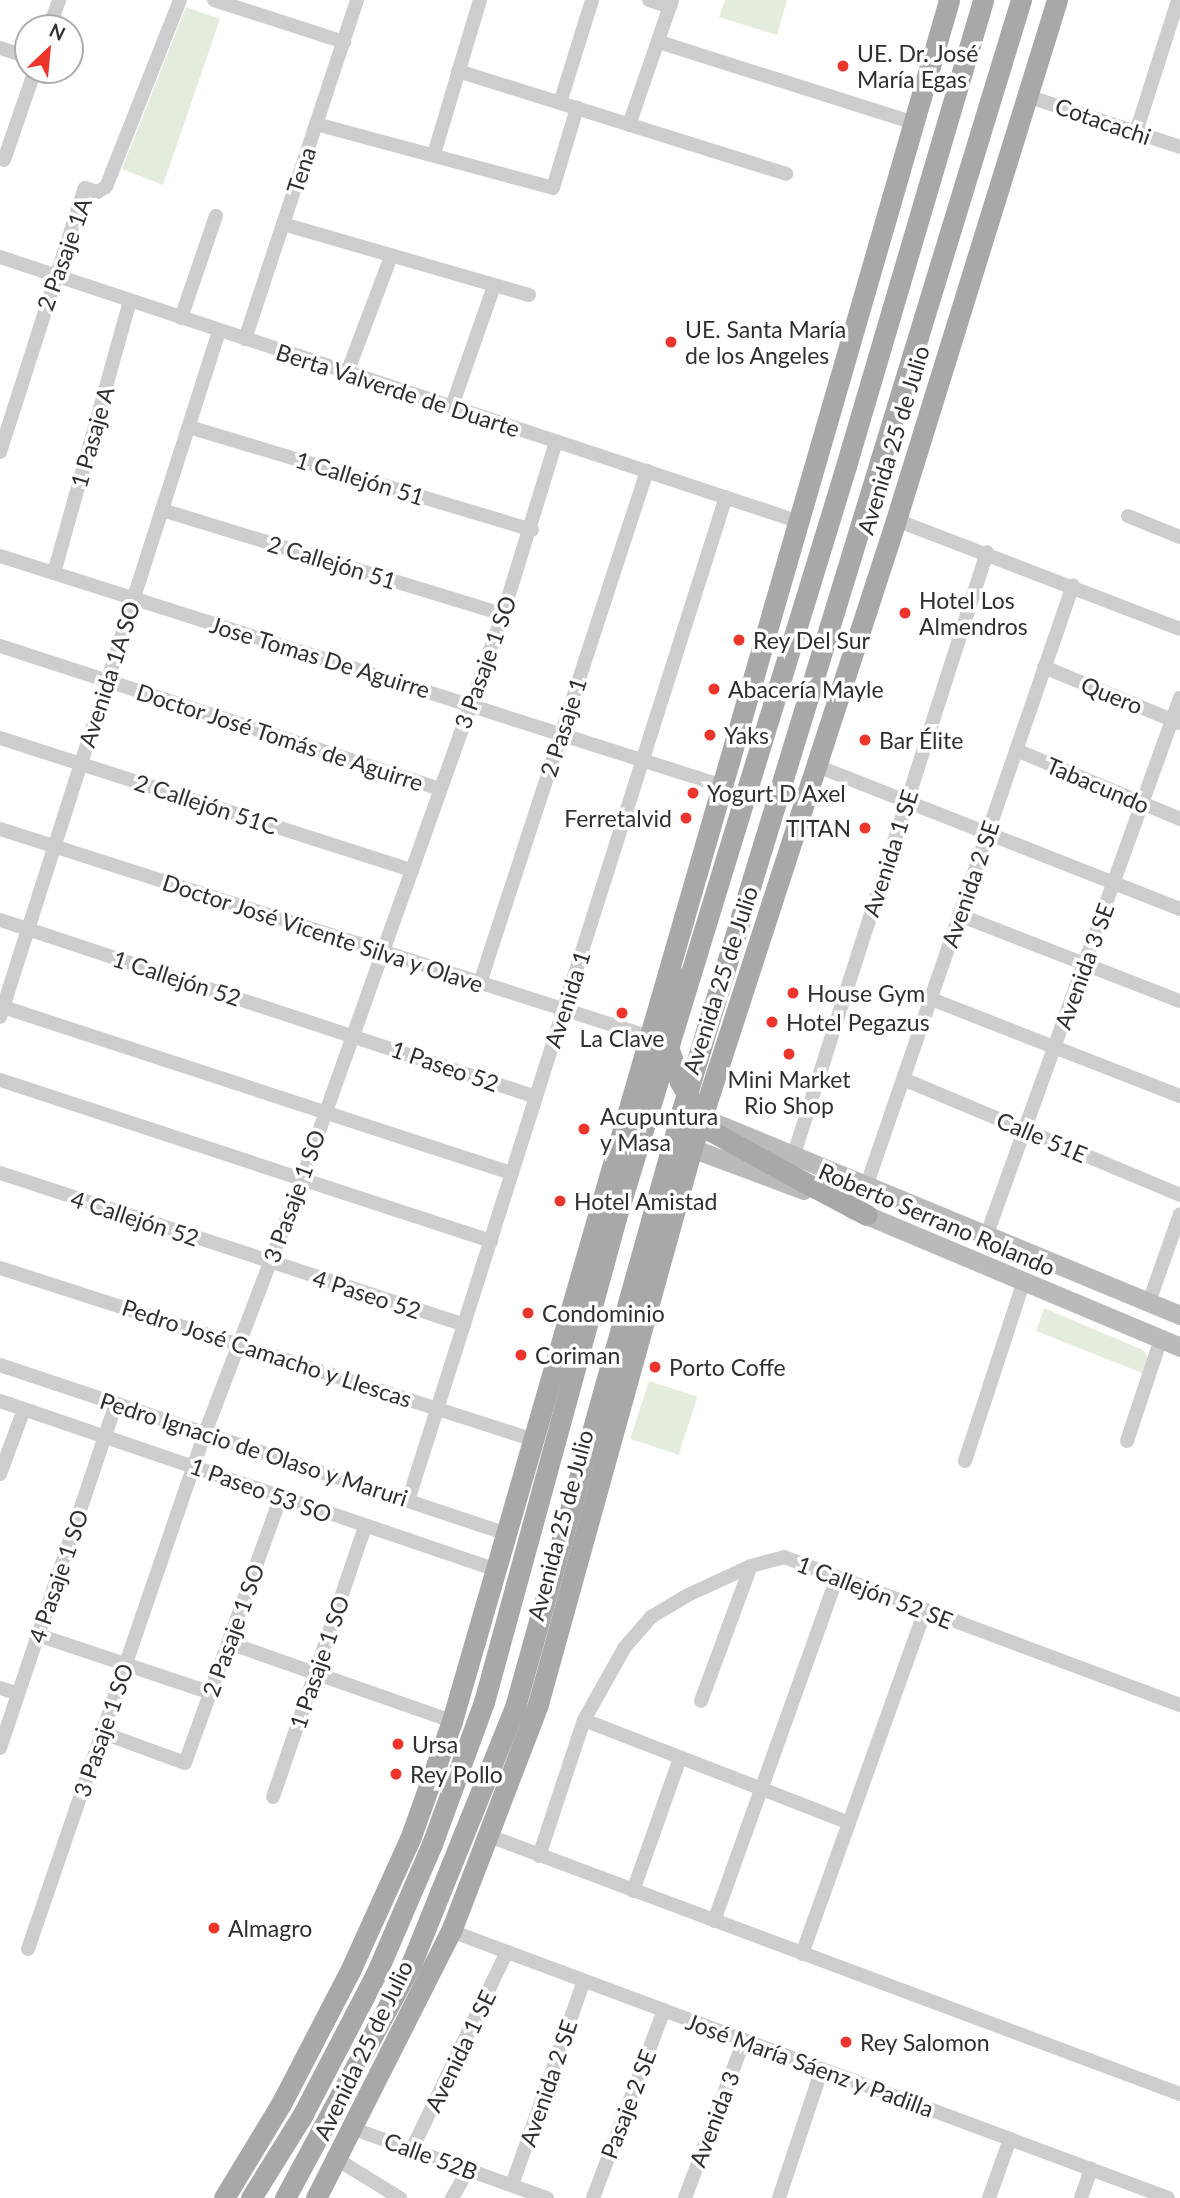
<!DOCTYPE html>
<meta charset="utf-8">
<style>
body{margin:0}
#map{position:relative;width:1180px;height:2198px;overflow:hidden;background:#fff;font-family:Lato,sans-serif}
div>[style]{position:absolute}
.green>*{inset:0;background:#e4eddd;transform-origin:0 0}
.street>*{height:14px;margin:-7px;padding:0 7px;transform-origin:7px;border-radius:7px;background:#cdcdcd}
.secondary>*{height:19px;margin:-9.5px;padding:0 9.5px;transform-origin:9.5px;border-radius:9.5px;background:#bababa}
.primary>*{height:21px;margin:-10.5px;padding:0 10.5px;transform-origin:10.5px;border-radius:10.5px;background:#a8a8a8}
.primary-bridge>*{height:21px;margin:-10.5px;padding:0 10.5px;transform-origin:10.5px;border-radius:10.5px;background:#a8a8a8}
.dots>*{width:19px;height:19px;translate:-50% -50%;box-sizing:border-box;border:4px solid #fff;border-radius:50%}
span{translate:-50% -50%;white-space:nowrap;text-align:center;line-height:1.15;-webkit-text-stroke:7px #fff;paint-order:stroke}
.poi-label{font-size:23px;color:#303030}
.left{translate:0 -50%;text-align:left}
.right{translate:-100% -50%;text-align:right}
.street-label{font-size:23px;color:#303030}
.north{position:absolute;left:14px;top:14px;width:70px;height:70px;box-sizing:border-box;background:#fff;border:2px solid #acacac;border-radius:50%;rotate:26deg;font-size:19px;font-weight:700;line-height:28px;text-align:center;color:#303030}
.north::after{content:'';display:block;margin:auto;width:24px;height:32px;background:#ee352b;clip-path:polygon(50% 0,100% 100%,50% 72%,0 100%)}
</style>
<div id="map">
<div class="green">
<div style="clip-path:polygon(725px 0,787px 0,777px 35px,719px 17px)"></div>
<div style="clip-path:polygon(186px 7px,220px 19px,163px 185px,122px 169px)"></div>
<div style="clip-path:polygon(1044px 1308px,1143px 1350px,1148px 1358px,1145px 1374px,1036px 1331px)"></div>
<div style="left:649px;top:1381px;width:51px;height:61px;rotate:18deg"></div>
</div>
<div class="street">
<div style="left:214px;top:0;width:137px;rotate:17.9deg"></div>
<div style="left:649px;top:0;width:22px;rotate:18deg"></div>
<div style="left:49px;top:28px;width:30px;rotate:-70deg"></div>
<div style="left:659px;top:42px;width:268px;rotate:17.6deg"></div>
<div style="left:0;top:48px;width:29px;rotate:18deg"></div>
<div style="left:458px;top:71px;width:344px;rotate:17.4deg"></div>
<div style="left:1027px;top:96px;width:161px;rotate:18.4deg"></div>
<div style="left:560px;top:103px;width:108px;rotate:-72.7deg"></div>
<div style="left:316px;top:124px;width:245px;rotate:15.1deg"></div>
<div style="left:553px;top:188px;width:84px;rotate:-73.3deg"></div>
<div style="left:629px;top:125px;width:132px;rotate:-71deg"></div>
<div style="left:1136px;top:132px;width:139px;rotate:-72.3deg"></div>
<div style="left:434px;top:154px;width:161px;rotate:-73.4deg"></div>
<div style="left:4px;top:160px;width:95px;rotate:-71deg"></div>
<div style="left:283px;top:224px;width:256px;rotate:16.1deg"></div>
<div style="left:0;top:257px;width:840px;rotate:18.33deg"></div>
<div style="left:181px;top:318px;width:108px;rotate:-71.1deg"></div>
<div style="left:245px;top:339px;width:357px;rotate:-71.7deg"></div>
<div style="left:347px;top:373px;width:122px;rotate:-69.3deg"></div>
<div style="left:452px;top:406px;width:127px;rotate:-70.7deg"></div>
<div style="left:189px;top:427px;width:358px;rotate:16.7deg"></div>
<div style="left:0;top:452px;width:277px;rotate:-72.2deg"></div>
<div style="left:85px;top:188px;width:13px;rotate:18deg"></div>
<div style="left:97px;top:192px;width:10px;rotate:-29deg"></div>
<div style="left:106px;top:187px;width:201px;rotate:-68.4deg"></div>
<div style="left:162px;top:510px;width:357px;rotate:17deg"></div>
<div style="left:1128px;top:516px;width:56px;rotate:22deg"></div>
<div style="left:896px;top:520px;width:304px;rotate:21deg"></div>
<div style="left:0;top:556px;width:756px;rotate:17.64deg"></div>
<div style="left:54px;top:573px;width:282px;rotate:-74.4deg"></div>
<div style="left:0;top:646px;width:463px;rotate:18deg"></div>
<div style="left:1044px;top:667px;width:146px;rotate:22.5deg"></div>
<div style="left:0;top:738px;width:433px;rotate:17.8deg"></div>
<div style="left:1016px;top:750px;width:178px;rotate:22.8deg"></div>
<div style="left:817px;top:766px;width:390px;rotate:21.5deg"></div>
<div style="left:0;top:829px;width:679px;rotate:17.74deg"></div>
<div style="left:959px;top:915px;width:237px;rotate:21.3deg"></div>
<div style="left:0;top:920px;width:564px;rotate:18.27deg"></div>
<div style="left:480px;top:983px;width:539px;rotate:-71.94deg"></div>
<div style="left:931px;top:999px;width:267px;rotate:21.3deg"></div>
<div style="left:0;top:1006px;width:538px;rotate:18.1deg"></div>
<div style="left:0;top:1017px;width:720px;rotate:-72.29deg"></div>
<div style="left:903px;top:1079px;width:300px;rotate:22.7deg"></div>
<div style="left:0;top:1080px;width:517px;rotate:18.15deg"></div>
<div style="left:794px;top:1154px;width:632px;rotate:-72.22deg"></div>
<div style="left:0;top:1173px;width:488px;rotate:18.1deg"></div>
<div style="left:867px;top:1184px;width:633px;rotate:-71.02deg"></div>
<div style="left:987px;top:1234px;width:570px;rotate:-70.2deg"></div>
<div style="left:0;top:1268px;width:561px;rotate:17.85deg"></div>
<div style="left:1149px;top:1302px;width:93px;rotate:-70.6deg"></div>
<div style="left:0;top:1365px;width:534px;rotate:18.43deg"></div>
<div style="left:0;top:1401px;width:525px;rotate:18.78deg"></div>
<div style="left:1127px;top:1441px;width:108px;rotate:-71.6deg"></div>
<div style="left:965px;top:1461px;width:189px;rotate:-71.9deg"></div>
<div style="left:0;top:1474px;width:69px;rotate:-69.7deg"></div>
<div style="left:408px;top:1501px;width:1053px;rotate:-72.43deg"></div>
<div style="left:38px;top:1635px;width:182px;rotate:18.5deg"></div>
<div style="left:229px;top:1643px;width:236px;rotate:19.3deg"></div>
<div style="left:0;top:1688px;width:19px;rotate:18deg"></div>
<div style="left:701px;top:1701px;width:144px;rotate:-69.7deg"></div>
<div style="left:584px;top:1720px;width:284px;rotate:21.2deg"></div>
<div style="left:103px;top:1733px;width:87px;rotate:20.1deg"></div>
<div style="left:185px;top:1763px;width:283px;rotate:-70.2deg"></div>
<div style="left:0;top:1748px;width:364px;rotate:-71.4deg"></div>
<div style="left:273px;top:1797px;width:285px;rotate:-71.2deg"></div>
<div style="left:489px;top:1836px;width:738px;rotate:20.47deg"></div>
<div style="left:539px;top:1856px;width:143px;rotate:-71.7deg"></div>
<div style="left:584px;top:1720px;width:84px;rotate:-60.7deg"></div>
<div style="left:625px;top:1647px;width:40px;rotate:-49deg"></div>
<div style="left:651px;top:1617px;width:43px;rotate:-30.7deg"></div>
<div style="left:688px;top:1595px;width:69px;rotate:-24.7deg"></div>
<div style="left:751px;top:1566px;width:34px;rotate:-15deg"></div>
<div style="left:784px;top:1557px;width:423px;rotate:20.5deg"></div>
<div style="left:633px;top:1891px;width:141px;rotate:-70.5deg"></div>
<div style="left:714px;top:1921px;width:364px;rotate:-70.3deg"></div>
<div style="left:451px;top:1931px;width:765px;rotate:20.42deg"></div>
<div style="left:28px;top:1949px;width:546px;rotate:-71.07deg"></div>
<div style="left:205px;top:1433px;width:269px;rotate:-69.1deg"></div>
<div style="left:301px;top:1182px;width:603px;rotate:-70.42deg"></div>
<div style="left:503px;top:614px;width:180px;rotate:-72.9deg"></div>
<div style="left:802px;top:1954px;width:364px;rotate:-70.3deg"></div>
<div style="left:354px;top:2129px;width:205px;rotate:19.7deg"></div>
<div style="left:412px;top:2149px;width:219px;rotate:-64.3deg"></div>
<div style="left:338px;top:2160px;width:73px;rotate:31.5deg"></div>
<div style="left:512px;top:2185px;width:216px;rotate:-70.6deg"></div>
<div style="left:452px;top:2198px;width:34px;rotate:-60deg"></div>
<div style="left:593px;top:2198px;width:201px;rotate:-69.3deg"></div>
<div style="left:685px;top:2198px;width:169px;rotate:-69.5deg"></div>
<div style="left:779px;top:2198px;width:136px;rotate:-71.6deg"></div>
<div style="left:989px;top:2198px;width:63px;rotate:-70.4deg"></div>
<div style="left:1081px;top:2198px;width:31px;rotate:-71deg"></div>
</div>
<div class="secondary">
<div style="left:696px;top:1115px;width:524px;rotate:22.45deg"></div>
<div style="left:678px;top:1143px;width:134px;rotate:20.5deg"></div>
<div style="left:852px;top:1209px;width:356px;rotate:22.8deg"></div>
</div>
<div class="primary">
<div style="left:802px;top:1181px;width:73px;rotate:27.6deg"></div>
<div style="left:224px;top:2198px;width:110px;rotate:-58.8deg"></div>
<div style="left:281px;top:2104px;width:150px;rotate:-62.6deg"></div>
<div style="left:350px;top:1971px;width:145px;rotate:-65.6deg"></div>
<div style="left:410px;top:1839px;width:125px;rotate:-70.4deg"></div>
<div style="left:452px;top:1721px;width:1791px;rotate:-73.89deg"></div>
<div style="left:251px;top:2198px;width:97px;rotate:-58.1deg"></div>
<div style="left:302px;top:2116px;width:160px;rotate:-62.5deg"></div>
<div style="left:376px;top:1974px;width:142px;rotate:-66.7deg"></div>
<div style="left:432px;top:1844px;width:151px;rotate:-69.9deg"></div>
<div style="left:484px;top:1702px;width:502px;rotate:-74.74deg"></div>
<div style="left:616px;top:1218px;width:786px;rotate:-72.99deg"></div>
<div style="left:846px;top:466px;width:486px;rotate:-73.6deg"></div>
<div style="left:285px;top:2198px;width:268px;rotate:-61.7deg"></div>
<div style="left:412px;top:1962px;width:275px;rotate:-68deg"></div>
<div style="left:515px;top:1707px;width:620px;rotate:-74.37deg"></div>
<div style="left:682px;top:1110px;width:1161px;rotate:-73.02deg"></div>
<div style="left:316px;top:2198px;width:299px;rotate:-63.2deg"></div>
<div style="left:451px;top:1931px;width:243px;rotate:-69deg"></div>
<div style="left:538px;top:1704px;width:577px;rotate:-74.52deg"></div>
<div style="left:692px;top:1148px;width:660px;rotate:-72deg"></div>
<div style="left:896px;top:520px;width:544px;rotate:-72.8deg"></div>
</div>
<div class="primary-bridge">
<div style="left:672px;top:973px;width:68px;rotate:95deg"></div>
<div style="left:666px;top:1041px;width:43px;rotate:71.1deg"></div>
<div style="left:680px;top:1082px;width:44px;rotate:59.9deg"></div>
<div style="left:702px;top:1120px;width:14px;rotate:51deg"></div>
<div style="left:711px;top:1131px;width:104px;rotate:28.8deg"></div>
</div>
<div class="dots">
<div style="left:843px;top:66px;background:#ee352b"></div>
<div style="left:671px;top:342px;background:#ee352b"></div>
<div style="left:905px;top:613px;background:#ee352b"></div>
<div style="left:739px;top:640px;background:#ee352b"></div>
<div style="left:714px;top:689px;background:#ee352b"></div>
<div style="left:710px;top:735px;background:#ee352b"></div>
<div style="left:865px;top:740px;background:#ee352b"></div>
<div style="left:693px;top:793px;background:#ee352b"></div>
<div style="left:686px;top:818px;background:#ee352b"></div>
<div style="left:865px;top:828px;background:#ee352b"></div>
<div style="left:793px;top:993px;background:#ee352b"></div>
<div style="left:622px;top:1013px;background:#ee352b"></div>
<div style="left:772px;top:1022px;background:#ee352b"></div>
<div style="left:789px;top:1054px;background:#ee352b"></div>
<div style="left:584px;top:1129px;background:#ee352b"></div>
<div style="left:560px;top:1201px;background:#ee352b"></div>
<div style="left:528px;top:1313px;background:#ee352b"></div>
<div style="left:521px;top:1355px;background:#ee352b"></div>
<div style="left:655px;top:1367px;background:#ee352b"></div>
<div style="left:398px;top:1744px;background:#ee352b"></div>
<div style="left:396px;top:1774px;background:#ee352b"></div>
<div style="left:214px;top:1928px;background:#ee352b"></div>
<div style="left:846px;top:2042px;background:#ee352b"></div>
</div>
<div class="poi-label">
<span class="left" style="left:857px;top:66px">UE. Dr. José<br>María Egas</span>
<span class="left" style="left:685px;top:342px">UE. Santa María<br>de los Angeles</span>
<span class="left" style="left:919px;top:613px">Hotel Los<br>Almendros</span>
<span class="left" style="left:753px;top:640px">Rey Del Sur</span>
<span class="left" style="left:728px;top:689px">Abacería Mayle</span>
<span class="left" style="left:724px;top:735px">Yaks</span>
<span class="left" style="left:879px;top:740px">Bar Élite</span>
<span class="left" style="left:707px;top:793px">Yogurt D Axel</span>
<span class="right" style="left:672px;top:818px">Ferretalvid</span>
<span class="right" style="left:851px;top:828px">TITAN</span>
<span class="left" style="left:807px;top:993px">House Gym</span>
<span class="left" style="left:786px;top:1022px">Hotel Pegazus</span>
<span style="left:622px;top:1038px">La Clave</span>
<span style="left:789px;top:1092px">Mini Market<br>Rio Shop</span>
<span class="left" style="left:600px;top:1129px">Acupuntura<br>y Masa</span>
<span class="left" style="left:574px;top:1201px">Hotel Amistad</span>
<span class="left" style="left:542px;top:1313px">Condominio</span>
<span class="left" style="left:535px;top:1355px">Coriman</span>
<span class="left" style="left:669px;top:1367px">Porto Coffe</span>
<span class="left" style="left:412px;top:1744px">Ursa</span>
<span class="left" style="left:410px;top:1774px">Rey Pollo</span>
<span class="left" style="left:228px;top:1928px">Almagro</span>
<span class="left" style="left:860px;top:2042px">Rey Salomon</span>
</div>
<div class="street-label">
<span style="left:1103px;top:121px;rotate:19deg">Cotacachi</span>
<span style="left:301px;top:170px;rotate:-72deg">Tena</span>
<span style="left:64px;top:254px;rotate:-70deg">2 Pasaje 1A</span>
<span style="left:398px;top:390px;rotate:18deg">Berta Valverde de Duarte</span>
<span style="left:92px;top:437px;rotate:-74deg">1 Pasaje A</span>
<span style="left:893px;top:440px;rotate:-73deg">Avenida 25 de Julio</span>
<span style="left:360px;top:478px;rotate:17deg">1 Callejón 51</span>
<span style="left:332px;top:562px;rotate:17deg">2 Callejón 51</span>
<span style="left:320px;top:657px;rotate:17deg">Jose Tomas De Aguirre</span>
<span style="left:485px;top:662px;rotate:-70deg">3 Pasaje 1 SO</span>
<span style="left:109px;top:674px;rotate:-72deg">Avenida 1A SO</span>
<span style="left:1112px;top:695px;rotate:22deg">Quero</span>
<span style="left:563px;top:727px;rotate:-72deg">2 Pasaje 1</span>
<span style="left:280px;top:737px;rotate:18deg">Doctor José Tomás de Aguirre</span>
<span style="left:1098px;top:785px;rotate:23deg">Tabacundo</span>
<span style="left:206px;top:804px;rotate:18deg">2 Callejón 51C</span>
<span style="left:890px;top:853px;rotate:-72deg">Avenida 1 SE</span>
<span style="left:970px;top:884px;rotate:-71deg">Avenida 2 SE</span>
<span style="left:323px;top:933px;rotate:18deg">Doctor José Vicente Silva y Olave</span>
<span style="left:1084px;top:966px;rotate:-70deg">Avenida 3 SE</span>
<span style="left:177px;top:978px;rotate:18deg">1 Callejón 52</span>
<span style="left:720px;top:980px;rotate:-72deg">Avenida 25 de Julio</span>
<span style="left:567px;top:999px;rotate:-72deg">Avenida 1</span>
<span style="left:445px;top:1066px;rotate:19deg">1 Paseo 52</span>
<span style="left:1042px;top:1137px;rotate:23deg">Calle 51E</span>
<span style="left:294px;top:1196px;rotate:-70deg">3 Pasaje 1 SO</span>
<span style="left:135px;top:1218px;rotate:18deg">4 Callejón 52</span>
<span style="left:937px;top:1219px;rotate:23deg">Roberto Serrano Rolando</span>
<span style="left:367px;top:1294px;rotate:18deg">4 Paseo 52</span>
<span style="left:267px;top:1353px;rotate:18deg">Pedro José Camacho y Llescas</span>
<span style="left:254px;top:1449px;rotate:18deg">Pedro Ignacio de Olaso y Maruri</span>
<span style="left:261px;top:1490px;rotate:20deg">1 Paseo 53 SO</span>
<span style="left:560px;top:1525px;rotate:-75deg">Avenida 25 de Julio</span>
<span style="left:58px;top:1576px;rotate:-71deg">4 Pasaje 1 SO</span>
<span style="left:875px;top:1592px;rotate:21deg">1 Callejón 52 SE</span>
<span style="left:233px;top:1630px;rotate:-70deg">2 Pasaje 1 SO</span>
<span style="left:319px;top:1662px;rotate:-71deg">1 Pasaje 1 SO</span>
<span style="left:103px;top:1730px;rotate:-71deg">3 Pasaje 1 SO</span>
<span style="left:363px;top:2050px;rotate:-64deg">Avenida 25 de Julio</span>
<span style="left:460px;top:2051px;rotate:-64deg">Avenida 1 SE</span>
<span style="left:810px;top:2065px;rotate:20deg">José María Sáenz y Padilla</span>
<span style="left:548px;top:2083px;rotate:-71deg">Avenida 2 SE</span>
<span style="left:628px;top:2104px;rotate:-69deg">Pasaje 2 SE</span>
<span style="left:714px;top:2119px;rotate:-69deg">Avenida 3</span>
<span style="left:431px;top:2156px;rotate:20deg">Calle 52B</span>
</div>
<div class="north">N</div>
</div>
